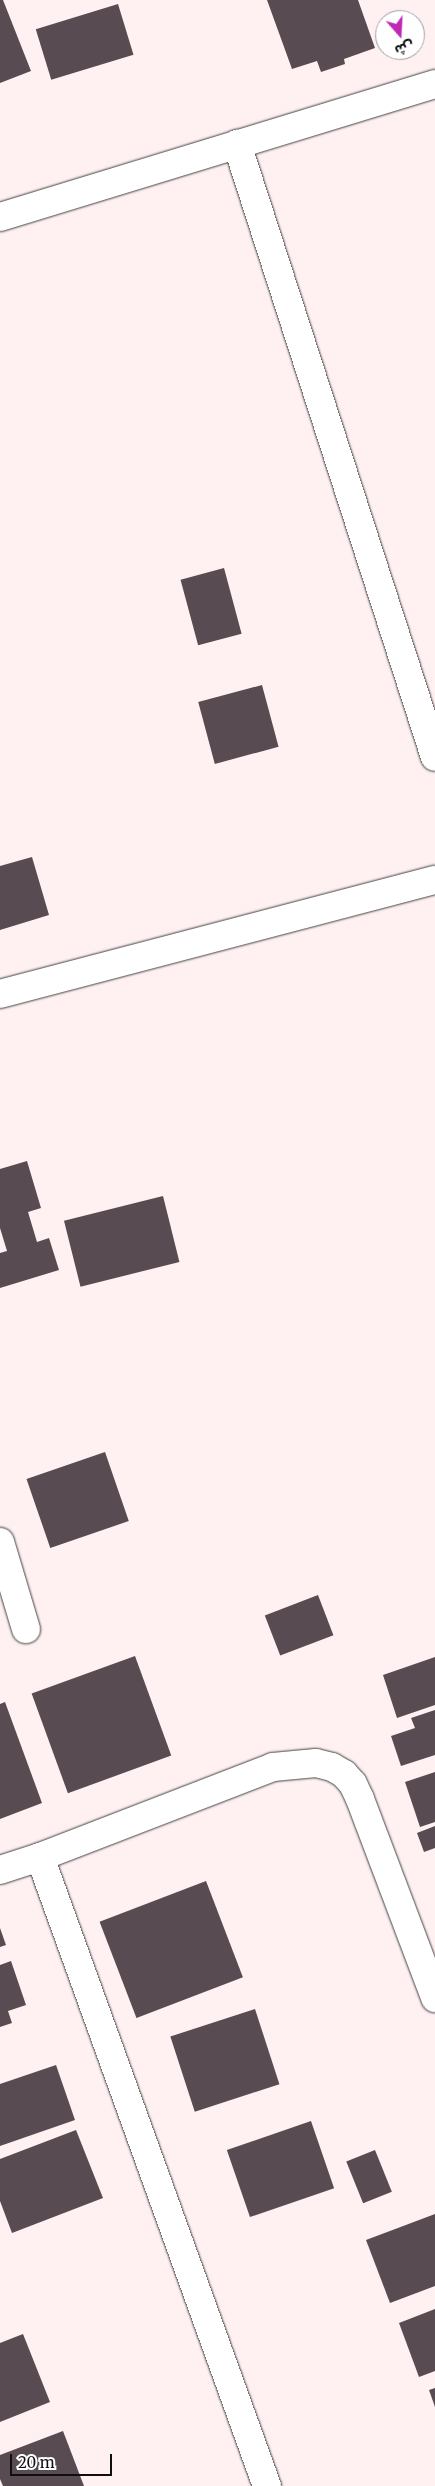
<!DOCTYPE html>
<meta charset="utf-8">
<style>
body{margin:0}
#map{position:relative;width:435px;height:2486px;overflow:hidden;background:#fff1f2;font-family:Merriweather,"Noto Sans Arabic",serif}
div>[style]{position:absolute}
.building>*{inset:0;background:#584b51;transform-origin:0 0}
.roads{filter:drop-shadow(0 0 1px #424242) drop-shadow(0 0 1px #424242)}
.minor>*{height:28px;margin:-14px;padding:0 14px;transform-origin:14px;border-radius:14px;background:#fff}
span{translate:-50% -50%;white-space:nowrap;text-align:center;line-height:1.15;-webkit-text-stroke:5px #fff;paint-order:stroke}
.north{position:absolute;left:375px;top:10px;width:50px;height:50px;box-sizing:border-box;background:#fff;border:1px solid #9f9f9f;border-radius:50%;rotate:161deg;font-size:14px;font-weight:700;line-height:20px;text-align:center;color:#0f0f0f}
.north::after{content:'';display:block;margin:auto;width:18px;height:22px;background:#bd29b4;clip-path:polygon(50% 0,100% 100%,50% 72%,0 100%)}
.scale{position:absolute;left:10px;top:2454px;width:102px;height:22px;box-sizing:border-box;border:2px solid #0f0f0f;border-top:0;padding-left:6px;font-size:15px;line-height:18px;white-space:nowrap;color:#0f0f0f;-webkit-text-stroke:4px #fff;paint-order:stroke}
</style>
<div id="map">
<div class="building">
<div style="clip-path:polygon(0 0,3px 0,31px 71px,0 83px)"></div>
<div style="clip-path:polygon(267px 0,358px 0,375px 48px,344px 59px,345px 64px,321px 72px,317px 61px,292px 69px)"></div>
<div style="left:118px;top:4px;width:53px;height:86px;rotate:73deg"></div>
<div style="left:224px;top:568px;width:68px;height:45px;rotate:75deg"></div>
<div style="left:262px;top:685px;width:64px;height:66px;rotate:75deg"></div>
<div style="clip-path:polygon(32px 857px,49px 915px,0 930px,0 866px)"></div>
<div style="clip-path:polygon(27px 1161px,41px 1208px,28px 1212px,37px 1242px,49px 1238px,59px 1270px,0 1288px,0 1253px,7px 1251px,0 1228px,0 1169px)"></div>
<div style="left:163px;top:1196px;width:68px;height:102px;rotate:76deg"></div>
<div style="left:105px;top:1452px;width:73px;height:83px;rotate:71deg"></div>
<div style="left:318px;top:1595px;width:43px;height:57px;rotate:69deg"></div>
<div style="left:135px;top:1656px;width:106px;height:110px;rotate:70deg"></div>
<div style="clip-path:polygon(435px 1657px,435px 1705px,397px 1718px,383px 1675px)"></div>
<div style="clip-path:polygon(5px 1702px,42px 1803px,0 1819px,0 1704px)"></div>
<div style="clip-path:polygon(435px 1710px,435px 1755px,401px 1766px,391px 1736px,415px 1728px,411px 1718px)"></div>
<div style="clip-path:polygon(435px 1772px,435px 1822px,420px 1827px,405px 1782px)"></div>
<div style="clip-path:polygon(435px 1826px,435px 1848px,424px 1852px,417px 1833px)"></div>
<div style="left:206px;top:1881px;width:103px;height:114px;rotate:69deg"></div>
<div style="clip-path:polygon(0 1928px,6px 1945px,0 1947px)"></div>
<div style="clip-path:polygon(11px 1961px,26px 2005px,8px 2011px,12px 2023px,0 2027px,0 1965px)"></div>
<div style="left:255px;top:2009px;width:79px;height:89px;rotate:72deg"></div>
<div style="clip-path:polygon(56px 2065px,75px 2120px,0 2146px,0 2084px)"></div>
<div style="left:311px;top:2121px;width:71px;height:89px;rotate:71deg"></div>
<div style="clip-path:polygon(76px 2130px,103px 2198px,12px 2233px,0 2201px,0 2159px)"></div>
<div style="left:375px;top:2150px;width:45px;height:31px;rotate:68deg"></div>
<div style="clip-path:polygon(435px 2214px,435px 2286px,390px 2303px,366px 2240px)"></div>
<div style="clip-path:polygon(435px 2309px,435px 2371px,419px 2377px,399px 2323px)"></div>
<div style="clip-path:polygon(23px 2334px,50px 2402px,0 2422px,0 2343px)"></div>
<div style="clip-path:polygon(435px 2388px,435px 2407px,429px 2390px)"></div>
<div style="clip-path:polygon(63px 2431px,84px 2486px,3px 2486px,0 2479px,0 2455px)"></div>
</div>
<div class="roads">
<div class="minor">
<div style="left:237px;top:144px;width:644px;rotate:72.1deg"></div>
<div style="left:0;top:217px;width:455px;rotate:-17deg"></div>
<div style="left:0;top:994px;width:450px;rotate:-14.7deg"></div>
<div style="left:0;top:1542px;width:91px;rotate:73.4deg"></div>
<div style="left:40px;top:1857px;width:669px;rotate:70.16deg"></div>
<div style="left:0;top:1870px;width:42px;rotate:-18deg"></div>
<div style="left:40px;top:1857px;width:250px;rotate:-21.1deg"></div>
<div style="left:273px;top:1767px;width:43px;rotate:-5.3deg"></div>
<div style="left:316px;top:1763px;width:16px;rotate:14deg"></div>
<div style="left:332px;top:1767px;width:14px;rotate:30deg"></div>
<div style="left:344px;top:1774px;width:13px;rotate:48deg"></div>
<div style="left:353px;top:1784px;width:17px;rotate:65deg"></div>
<div style="left:360px;top:1799px;width:213px;rotate:69.3deg"></div>
</div>
</div>
<div class="north">ش</div>
<div class="scale">20 m</div>
</div>
